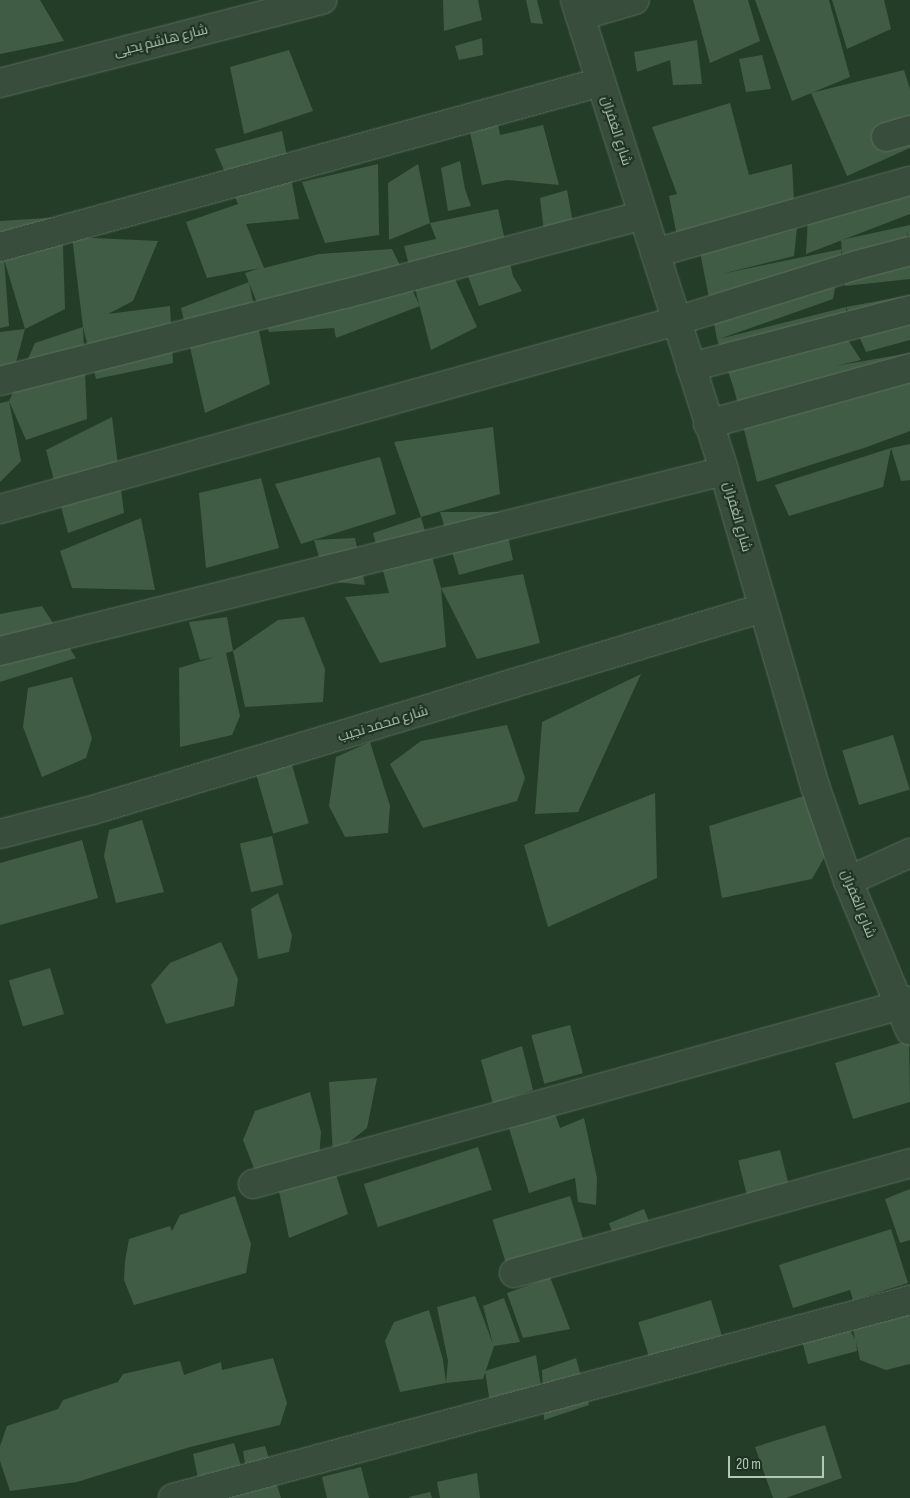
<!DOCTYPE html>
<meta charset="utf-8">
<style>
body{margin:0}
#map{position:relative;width:910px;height:1498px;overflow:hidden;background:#243d28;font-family:"Sofia Sans Condensed",Cairo,sans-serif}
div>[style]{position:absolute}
.building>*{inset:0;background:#415c45;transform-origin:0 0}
.roads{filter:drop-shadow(0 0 1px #596d5d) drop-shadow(0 0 1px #596d5d)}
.minor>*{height:28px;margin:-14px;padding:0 14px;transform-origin:14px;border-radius:14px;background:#384d3c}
span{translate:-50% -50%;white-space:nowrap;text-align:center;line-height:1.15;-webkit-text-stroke:4px #1d3221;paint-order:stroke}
.street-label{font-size:14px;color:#b4c8b8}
.scale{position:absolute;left:728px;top:1456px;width:96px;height:22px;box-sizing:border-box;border:2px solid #b4c8b8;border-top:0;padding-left:6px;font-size:15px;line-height:18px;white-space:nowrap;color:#b4c8b8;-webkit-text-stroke:4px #1d3221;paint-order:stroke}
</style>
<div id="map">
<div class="building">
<div style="clip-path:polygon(0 0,40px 0,64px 41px,0 54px)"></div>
<div style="clip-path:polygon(443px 0,478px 0,482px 20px,444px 31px)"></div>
<div style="clip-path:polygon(526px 0,537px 0,543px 24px,531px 23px)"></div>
<div style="clip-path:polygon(693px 0,748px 0,760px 41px,710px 63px)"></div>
<div style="clip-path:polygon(755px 0,829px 0,850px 77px,792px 101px)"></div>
<div style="clip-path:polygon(832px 0,884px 0,891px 29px,847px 49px)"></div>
<div style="clip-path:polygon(482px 38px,483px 55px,459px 60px,455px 46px)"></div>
<div style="clip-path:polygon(697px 40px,702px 84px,673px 85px,670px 60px,637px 72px,634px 52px)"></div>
<div style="clip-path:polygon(289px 50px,313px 111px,244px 134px,230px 67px)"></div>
<div style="clip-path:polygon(762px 55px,771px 89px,746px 92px,739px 59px)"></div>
<div style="clip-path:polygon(904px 70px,910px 89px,910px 148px,847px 176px,811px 93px)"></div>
<div style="clip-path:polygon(730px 103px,749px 175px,792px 164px,794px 200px,679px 246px,669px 196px,677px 194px,652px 127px)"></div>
<div style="clip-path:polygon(498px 124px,500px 135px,543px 125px,559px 185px,507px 180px,482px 185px,470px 133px)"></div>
<div style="clip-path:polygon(282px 131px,299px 219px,246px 224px,264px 268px,319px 254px,392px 249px,420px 306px,336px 338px,334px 328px,269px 332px,245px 273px,260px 268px,207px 278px,186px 222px,238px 204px,215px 149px)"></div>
<div style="clip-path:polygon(460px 161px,465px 189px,471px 206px,448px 211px,441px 168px)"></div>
<div style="clip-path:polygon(378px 164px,379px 235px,325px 243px,302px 182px)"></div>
<div style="clip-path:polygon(418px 164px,430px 223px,389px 240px,388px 183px)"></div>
<div style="clip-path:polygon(910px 171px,910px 214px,806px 254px,808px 218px)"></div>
<div style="clip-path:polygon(567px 190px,573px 223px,544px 232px,540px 198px)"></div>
<div style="clip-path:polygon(498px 209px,513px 276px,522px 291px,479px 306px,463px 263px,444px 255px,477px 327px,431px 350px,404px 246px,436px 239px,430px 223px)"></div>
<div style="clip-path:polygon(62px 217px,65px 309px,25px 329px,0 246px,0 221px)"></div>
<div style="clip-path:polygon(910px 225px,910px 238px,906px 232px,910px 241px,910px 279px,845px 286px,841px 240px)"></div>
<div style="clip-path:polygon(797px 228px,794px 256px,721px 274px,842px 249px,833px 299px,719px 339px,846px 307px,846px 337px,861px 360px,835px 366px,910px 353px,910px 431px,867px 447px,757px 482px,734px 389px,717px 339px,700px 252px)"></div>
<div style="clip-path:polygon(72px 237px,158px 241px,133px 301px,108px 314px,170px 306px,173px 363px,96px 379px,83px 327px)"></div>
<div style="clip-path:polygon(4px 258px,9px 326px,0 328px,0 259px)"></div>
<div style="clip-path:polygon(249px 282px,270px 384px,205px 413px,181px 308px)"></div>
<div style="clip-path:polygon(910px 295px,910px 340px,866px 352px,846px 307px)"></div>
<div style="clip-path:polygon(83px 327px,87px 419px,26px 440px,9px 401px,35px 343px)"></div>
<div style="clip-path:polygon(25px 329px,15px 366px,0 378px,0 332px)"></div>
<div style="clip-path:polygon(9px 401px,21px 461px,0 482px,0 403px)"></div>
<div style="clip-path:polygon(112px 417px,124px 513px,68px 533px,46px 450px)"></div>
<div style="clip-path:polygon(493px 427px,500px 494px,421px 517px,394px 442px)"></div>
<div style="clip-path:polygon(910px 444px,910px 480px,901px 481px,891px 448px)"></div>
<div style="clip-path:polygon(891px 448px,883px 487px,789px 516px,775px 485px)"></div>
<div style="clip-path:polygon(380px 457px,396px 514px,301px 544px,275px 484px)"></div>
<div style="clip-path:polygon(261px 478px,279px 548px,206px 568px,199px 493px)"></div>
<div style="clip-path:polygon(440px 512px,503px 512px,513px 560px,459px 575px)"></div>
<div style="clip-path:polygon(421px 517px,441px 588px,446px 647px,380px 663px,345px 597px,389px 593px,373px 533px)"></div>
<div style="clip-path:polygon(141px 518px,155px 590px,72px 588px,60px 551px)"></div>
<div style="clip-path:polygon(355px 538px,365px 585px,326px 581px,314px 540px)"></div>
<div style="clip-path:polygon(523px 574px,540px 643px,477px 659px,441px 588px)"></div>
<div style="clip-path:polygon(42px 606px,76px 658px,0 682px,0 614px)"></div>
<div style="clip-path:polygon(227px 617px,233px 651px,226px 653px,240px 716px,232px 735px,180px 747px,179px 668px,215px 657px,200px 660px,189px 622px)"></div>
<div style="clip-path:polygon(304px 617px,325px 669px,323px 702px,245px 707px,233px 651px,278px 620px)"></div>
<div style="clip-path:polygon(641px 674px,578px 812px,535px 814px,542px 722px)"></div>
<div style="clip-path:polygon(72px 677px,92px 738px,86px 758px,42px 777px,23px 727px,28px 688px)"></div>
<div style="clip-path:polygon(507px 725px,525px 778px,517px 801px,423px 828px,390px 764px,421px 741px)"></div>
<div style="left:893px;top:735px;width:57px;height:53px;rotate:73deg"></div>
<div style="clip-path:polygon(370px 742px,390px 806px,388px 833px,345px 837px,329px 806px,336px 757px)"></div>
<div style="left:290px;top:758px;width:68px;height:37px;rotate:74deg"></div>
<div style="clip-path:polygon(655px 793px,657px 878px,548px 927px,524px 845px)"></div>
<div style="clip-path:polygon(810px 794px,828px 851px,812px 879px,722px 898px,709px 826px)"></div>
<div style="clip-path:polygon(142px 820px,164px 892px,116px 903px,104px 856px,109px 830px)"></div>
<div style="left:272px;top:836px;width:50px;height:33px;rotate:77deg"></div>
<div style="clip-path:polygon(82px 840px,98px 898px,0 925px,0 863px)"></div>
<div style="clip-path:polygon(278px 893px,292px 936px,289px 952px,258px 959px,251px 909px)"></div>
<div style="clip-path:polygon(221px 942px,238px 979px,234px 1006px,166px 1024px,151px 985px,170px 963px)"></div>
<div style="left:50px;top:968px;width:48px;height:43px;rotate:73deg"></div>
<div style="left:570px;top:1025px;width:50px;height:40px;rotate:75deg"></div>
<div style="clip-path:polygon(909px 1040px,910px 1102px,853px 1119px,835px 1063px)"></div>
<div style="clip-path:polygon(522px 1046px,533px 1090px,493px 1104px,481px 1060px)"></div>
<div style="clip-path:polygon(377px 1078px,367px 1128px,333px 1155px,329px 1082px)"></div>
<div style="clip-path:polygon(310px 1092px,321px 1132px,319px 1158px,255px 1171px,243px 1140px,255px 1111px)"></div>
<div style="clip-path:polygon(555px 1114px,560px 1128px,584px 1118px,597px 1178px,596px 1205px,578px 1202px,575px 1178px,529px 1193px,509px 1128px)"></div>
<div style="left:478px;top:1147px;width:45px;height:120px;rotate:72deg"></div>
<div style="left:780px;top:1150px;width:55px;height:43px;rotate:76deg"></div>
<div style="clip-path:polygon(336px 1174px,348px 1214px,289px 1238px,278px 1187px)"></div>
<div style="clip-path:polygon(910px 1189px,910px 1240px,900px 1243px,885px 1199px)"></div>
<div style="clip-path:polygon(235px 1196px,251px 1244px,246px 1273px,134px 1305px,124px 1280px,125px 1261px,129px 1239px,170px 1226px,172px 1231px,180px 1215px)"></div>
<div style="left:570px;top:1196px;width:59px;height:81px;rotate:73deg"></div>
<div style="left:644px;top:1209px;width:27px;height:38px;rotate:68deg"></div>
<div style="clip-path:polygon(891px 1229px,908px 1283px,853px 1300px,850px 1290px,793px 1308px,779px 1265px)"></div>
<div style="clip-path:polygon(550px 1277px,570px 1329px,523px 1338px,507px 1293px)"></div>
<div style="clip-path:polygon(475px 1296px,493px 1344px,483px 1306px,504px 1298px,520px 1342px,494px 1346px,483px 1379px,446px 1383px,448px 1361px,437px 1307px)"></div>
<div style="left:711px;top:1300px;width:52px;height:76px;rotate:73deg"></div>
<div style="clip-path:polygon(429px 1310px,443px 1360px,446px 1383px,400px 1392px,385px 1341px,394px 1322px)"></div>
<div style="clip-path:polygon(910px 1313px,910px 1364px,886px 1370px,860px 1360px,856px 1341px,857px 1351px,808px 1364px,801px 1337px,845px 1321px,855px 1339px,851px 1320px)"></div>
<div style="clip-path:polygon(536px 1355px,542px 1393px,493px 1422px,485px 1371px)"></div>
<div style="clip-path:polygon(273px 1358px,287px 1403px,280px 1425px,190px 1447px,77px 1482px,10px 1491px,0 1461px,0 1446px,7px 1426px,58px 1409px,63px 1400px,118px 1382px,123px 1374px,180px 1361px,184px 1375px,221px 1362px,222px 1370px)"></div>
<div style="clip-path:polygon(576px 1358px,589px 1405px,544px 1420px,542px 1370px)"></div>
<div style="clip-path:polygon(825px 1425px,842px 1478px,786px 1498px,773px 1498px,755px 1447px)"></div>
<div style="clip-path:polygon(234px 1443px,250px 1495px,243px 1451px,265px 1446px,281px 1498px,190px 1498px,198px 1478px,193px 1454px)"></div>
<div style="clip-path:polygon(361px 1467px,369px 1498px,327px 1498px,322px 1477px)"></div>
<div style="clip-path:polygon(477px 1473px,480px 1498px,440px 1498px,437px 1482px)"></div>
<div style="clip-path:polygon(430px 1492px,432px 1498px,409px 1498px,409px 1497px)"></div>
</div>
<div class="roads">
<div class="minor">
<div style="left:575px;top:0;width:494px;rotate:72.4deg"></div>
<div style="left:724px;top:471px;width:328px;rotate:73.9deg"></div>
<div style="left:815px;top:786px;width:101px;rotate:70.8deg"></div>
<div style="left:848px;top:881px;width:162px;rotate:67.5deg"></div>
<div style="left:580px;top:16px;width:57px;rotate:-16.2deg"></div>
<div style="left:0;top:83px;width:333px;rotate:-14.5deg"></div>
<div style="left:886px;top:137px;width:25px;rotate:-16deg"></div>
<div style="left:0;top:247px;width:623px;rotate:-15.35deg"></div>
<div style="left:655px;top:253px;width:265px;rotate:-15.8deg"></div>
<div style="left:691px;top:367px;width:226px;rotate:-14.6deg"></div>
<div style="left:0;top:381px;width:356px;rotate:-14.2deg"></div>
<div style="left:345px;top:294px;width:308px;rotate:-14.8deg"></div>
<div style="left:708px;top:424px;width:210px;rotate:-15.5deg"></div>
<div style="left:0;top:509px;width:702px;rotate:-15.54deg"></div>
<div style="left:676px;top:321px;width:189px;rotate:-17.2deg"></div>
<div style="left:857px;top:265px;width:55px;rotate:-14.8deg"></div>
<div style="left:0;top:651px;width:746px;rotate:-13.96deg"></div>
<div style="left:0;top:834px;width:96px;rotate:-14.5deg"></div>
<div style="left:93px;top:810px;width:700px;rotate:-16.78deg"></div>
<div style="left:848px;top:881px;width:68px;rotate:-24.3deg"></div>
<div style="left:253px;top:1184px;width:671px;rotate:-15.46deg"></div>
<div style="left:900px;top:1005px;width:11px;rotate:-22deg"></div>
<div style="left:514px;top:1273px;width:411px;rotate:-15.5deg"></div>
<div style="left:173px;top:1498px;width:763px;rotate:-15.04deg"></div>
</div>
</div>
<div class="street-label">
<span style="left:161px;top:41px;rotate:-14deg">شارع هاشم يحيى</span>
<span style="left:616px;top:131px;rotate:72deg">شارع الغفران</span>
<span style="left:737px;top:517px;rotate:74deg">شارع الغفران</span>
<span style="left:383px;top:724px;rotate:-17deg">شارع محمد نجيب</span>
<span style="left:858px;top:904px;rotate:68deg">شارع الغفران</span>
</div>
<div class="scale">20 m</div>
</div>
